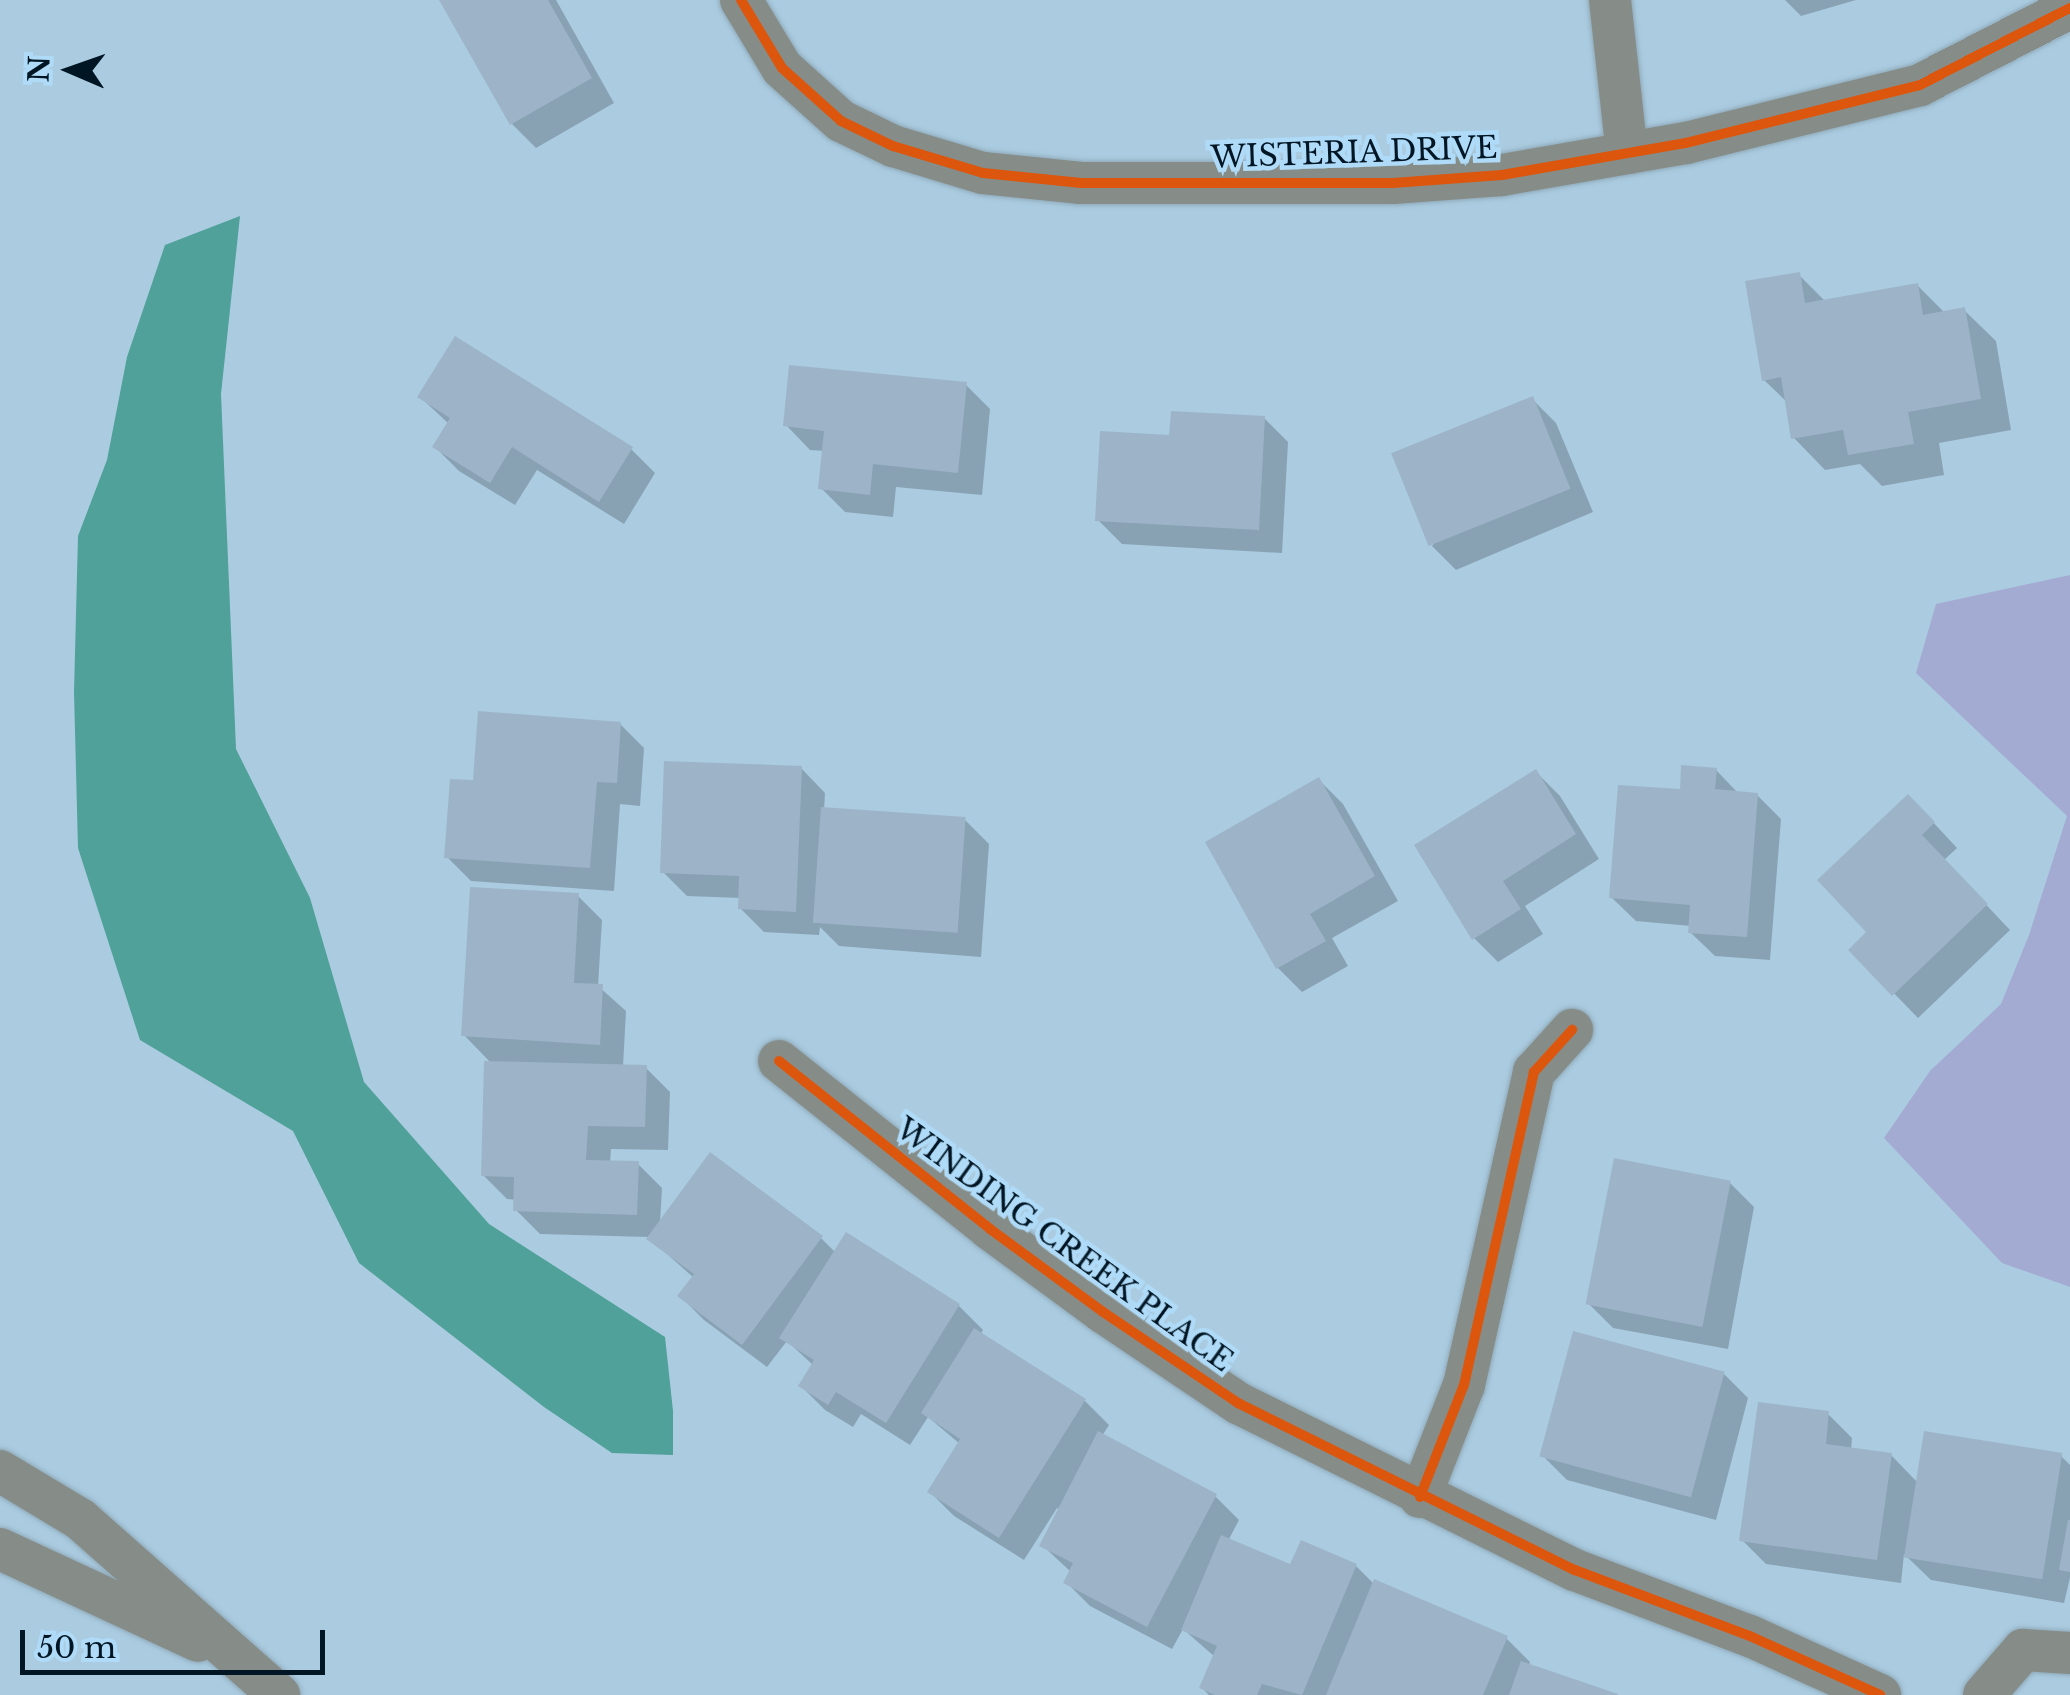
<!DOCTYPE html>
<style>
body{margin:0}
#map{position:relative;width:2070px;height:1695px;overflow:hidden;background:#aacbe0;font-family:"Libre Baskerville",serif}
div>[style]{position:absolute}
.green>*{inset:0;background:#a4abd2}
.water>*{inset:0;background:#4fa199}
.shadow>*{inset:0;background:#0003}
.building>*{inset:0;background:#9db4c8;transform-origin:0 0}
.roads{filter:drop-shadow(0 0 2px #90aab9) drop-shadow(0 0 2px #90aab9)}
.minor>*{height:42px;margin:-21px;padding:0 21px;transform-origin:21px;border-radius:21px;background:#868d88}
.cycleway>*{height:10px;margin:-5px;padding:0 5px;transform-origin:5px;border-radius:5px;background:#dc560d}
span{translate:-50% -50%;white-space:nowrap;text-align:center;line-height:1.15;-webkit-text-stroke:9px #afdbf8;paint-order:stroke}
.street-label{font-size:30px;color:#011624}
.north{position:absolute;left:20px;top:20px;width:100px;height:100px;-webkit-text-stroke:8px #afdbf8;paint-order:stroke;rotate:272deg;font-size:28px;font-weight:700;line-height:40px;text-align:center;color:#011624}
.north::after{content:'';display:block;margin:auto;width:35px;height:45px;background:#011624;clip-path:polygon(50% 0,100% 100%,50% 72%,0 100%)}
.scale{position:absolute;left:20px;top:1630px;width:305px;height:45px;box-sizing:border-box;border:5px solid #011624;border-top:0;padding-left:12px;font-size:30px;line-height:35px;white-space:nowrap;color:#011624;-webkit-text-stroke:8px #afdbf8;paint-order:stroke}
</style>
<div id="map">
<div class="green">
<div style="clip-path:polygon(2070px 575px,2070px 1287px,2002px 1263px,1884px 1138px,1930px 1071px,2001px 1004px,2029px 935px,2067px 816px,1916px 673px,1936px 604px)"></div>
</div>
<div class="water">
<div style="clip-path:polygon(240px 216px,221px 394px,236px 749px,310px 898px,364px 1082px,489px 1224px,665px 1337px,673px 1411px,673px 1455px,612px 1453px,544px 1407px,359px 1263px,293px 1131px,140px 1040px,78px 848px,74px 692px,78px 536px,107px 460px,127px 357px,165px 245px)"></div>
</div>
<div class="shadow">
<div style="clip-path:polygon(556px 0,614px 103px,536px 148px,512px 124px,443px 1px)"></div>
<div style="clip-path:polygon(1785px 0,1856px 0,1801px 16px)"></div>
<div style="clip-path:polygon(1799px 275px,1826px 302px,1918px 286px,1945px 313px,1964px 310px,1996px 341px,2011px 430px,1939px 443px,1944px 475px,1882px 486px,1860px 464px,1825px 470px,1794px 438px,1788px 403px,1764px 380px)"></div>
<div style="clip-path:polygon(966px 385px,990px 409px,982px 495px,896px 487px,893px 517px,845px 512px,821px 488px,825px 451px,810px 450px,786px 425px)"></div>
<div style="clip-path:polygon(420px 397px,631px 449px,655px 473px,624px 524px,537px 470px,515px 505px,459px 471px,435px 447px,449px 424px)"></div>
<div style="clip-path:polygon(1532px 399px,1556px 423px,1593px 512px,1456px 570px,1432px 546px)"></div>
<div style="clip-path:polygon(1264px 418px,1288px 442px,1282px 553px,1122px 544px,1098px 520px,1172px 438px)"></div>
<div style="clip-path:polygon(620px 724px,644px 748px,640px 806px,620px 804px,614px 891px,471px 881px,447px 857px,475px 783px)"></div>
<div style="clip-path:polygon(801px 768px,825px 793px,824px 810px,965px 820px,989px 844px,981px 957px,839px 946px,820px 927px,819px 935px,764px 932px,740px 908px,741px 898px,687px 896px,663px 872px)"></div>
<div style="clip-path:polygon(1716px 770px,1739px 794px,1757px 795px,1781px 819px,1770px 960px,1715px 956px,1690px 932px,1691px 926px,1636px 921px,1611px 897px,1682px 792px)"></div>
<div style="clip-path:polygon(1536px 772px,1560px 796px,1599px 859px,1525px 906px,1543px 934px,1498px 962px,1474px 938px)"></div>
<div style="clip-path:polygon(1319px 780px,1343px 804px,1398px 901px,1332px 938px,1348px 966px,1302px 992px,1278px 968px,1208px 843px)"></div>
<div style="clip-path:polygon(1932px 821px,1957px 848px,1944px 860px,2010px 930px,1918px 1018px,1852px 950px,1870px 933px,1821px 881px)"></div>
<div style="clip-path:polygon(578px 896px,602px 920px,598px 986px,626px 1011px,623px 1067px,646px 1068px,670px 1092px,668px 1150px,611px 1149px,610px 1163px,638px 1164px,662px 1188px,660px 1224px,821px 1238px,836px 1253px,959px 1306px,983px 1330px,980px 1335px,1085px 1401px,1109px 1425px,1102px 1436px,1215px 1496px,1239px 1520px,1228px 1541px,1292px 1568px,1356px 1566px,1374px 1584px,1506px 1638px,1530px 1662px,1529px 1666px,1612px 1695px,1209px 1695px,1202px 1688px,1215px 1657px,1183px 1629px,1172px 1649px,1090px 1606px,1066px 1582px,1071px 1572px,1042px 1545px,1060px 1510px,1057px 1508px,1024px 1560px,954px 1516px,930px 1492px,960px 1444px,928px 1417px,910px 1445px,861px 1414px,853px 1427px,825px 1410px,801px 1386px,814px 1366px,787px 1341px,767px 1367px,704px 1320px,680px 1296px,694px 1278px,648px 1237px,540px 1234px,516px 1210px,516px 1200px,507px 1199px,483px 1175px,492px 1064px,464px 1035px)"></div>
<div style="clip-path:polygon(1730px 1183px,1754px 1207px,1728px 1349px,1613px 1328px,1589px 1304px)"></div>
<div style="clip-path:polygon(1724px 1374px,1748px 1398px,1716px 1520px,1567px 1480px,1543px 1456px)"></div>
<div style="clip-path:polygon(1828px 1414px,1852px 1438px,1851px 1450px,1891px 1455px,1918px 1483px,2061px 1456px,2070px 1465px,2070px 1578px,2064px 1603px,1931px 1580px,1904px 1554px,1901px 1583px,1766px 1564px,1742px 1540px)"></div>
</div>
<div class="building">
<div style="clip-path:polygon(439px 0,548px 0,592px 78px,510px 125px)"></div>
<div style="clip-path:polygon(1800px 272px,1805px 303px,1918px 283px,1923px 315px,1965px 307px,1981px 399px,1908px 412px,1914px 444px,1848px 455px,1843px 430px,1791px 439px,1781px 377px,1762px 381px,1745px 281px)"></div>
<div style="clip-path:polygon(455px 336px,633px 447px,599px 502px,512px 447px,490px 483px,432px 447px,450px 418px,417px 397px)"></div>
<div style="clip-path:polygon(789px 365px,967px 382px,958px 473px,873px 464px,870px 495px,818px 489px,824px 431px,783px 426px)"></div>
<div style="left:1533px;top:396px;width:100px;height:153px;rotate:68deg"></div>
<div style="clip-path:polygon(1171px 411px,1265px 416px,1259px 530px,1095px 521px,1100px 431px,1169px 435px)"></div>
<div style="clip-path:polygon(478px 711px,621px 722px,617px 783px,597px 782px,590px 868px,444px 858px,450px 779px,473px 780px)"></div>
<div style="clip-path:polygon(664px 761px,802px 766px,796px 912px,738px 909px,739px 876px,660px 873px)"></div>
<div style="clip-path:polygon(1681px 765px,1717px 768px,1715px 789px,1758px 793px,1747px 937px,1688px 933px,1690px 905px,1609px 898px,1618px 785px,1680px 789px)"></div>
<div style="clip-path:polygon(1536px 769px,1576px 834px,1503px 881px,1521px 909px,1472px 940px,1414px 845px)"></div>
<div style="clip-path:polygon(1319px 777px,1375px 876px,1310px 914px,1326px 941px,1276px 969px,1205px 842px)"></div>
<div style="clip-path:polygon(1908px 794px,1935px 822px,1922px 835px,1988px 904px,1892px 996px,1848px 950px,1866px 932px,1817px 880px)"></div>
<div style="left:821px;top:807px;width:145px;height:116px;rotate:4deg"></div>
<div style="clip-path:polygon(470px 887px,579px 893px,574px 983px,603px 984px,600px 1045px,461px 1036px)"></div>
<div style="clip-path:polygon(484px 1061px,647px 1065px,645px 1127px,588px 1126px,586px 1160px,639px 1161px,637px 1215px,513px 1211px,514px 1177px,481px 1176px)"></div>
<div style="clip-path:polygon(710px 1152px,823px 1236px,742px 1345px,677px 1296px,694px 1274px,646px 1239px)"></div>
<div style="left:1614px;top:1158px;width:119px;height:149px;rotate:11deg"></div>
<div style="clip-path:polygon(846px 1232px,960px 1304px,886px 1423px,836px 1392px,828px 1405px,798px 1386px,814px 1360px,779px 1338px)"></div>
<div style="clip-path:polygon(974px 1328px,1086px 1399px,999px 1538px,927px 1492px,960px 1439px,921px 1413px)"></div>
<div style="left:1573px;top:1331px;width:157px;height:130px;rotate:15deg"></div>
<div style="clip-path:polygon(1758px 1402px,1829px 1411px,1826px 1444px,1892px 1453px,1877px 1560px,1739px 1541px)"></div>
<div style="clip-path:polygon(1098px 1431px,1217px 1494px,1147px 1627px,1063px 1583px,1073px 1563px,1039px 1546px)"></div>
<div style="left:1924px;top:1431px;width:140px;height:128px;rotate:9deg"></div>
<div style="clip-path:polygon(2068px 1520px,2070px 1520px,2070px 1572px,2059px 1570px)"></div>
<div style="clip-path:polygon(1221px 1535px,1290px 1564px,1301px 1540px,1357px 1564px,1302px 1695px,1262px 1684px,1257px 1695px,1215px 1695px,1199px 1688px,1217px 1646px,1181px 1630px)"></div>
<div style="clip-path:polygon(1374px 1579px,1508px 1636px,1483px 1695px,1326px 1695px)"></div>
<div style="clip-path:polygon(1521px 1661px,1618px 1694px,1618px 1695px,1509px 1695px)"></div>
</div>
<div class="roads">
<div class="minor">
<div style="left:741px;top:0;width:79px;rotate:58.9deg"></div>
<div style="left:782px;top:68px;width:79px;rotate:41.9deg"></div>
<div style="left:841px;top:121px;width:58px;rotate:25.7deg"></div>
<div style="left:893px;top:146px;width:94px;rotate:16.7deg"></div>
<div style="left:983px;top:173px;width:99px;rotate:5.8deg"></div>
<div style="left:1081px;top:183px;width:312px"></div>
<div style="left:1393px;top:183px;width:109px;rotate:-4.2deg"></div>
<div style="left:1502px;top:175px;width:187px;rotate:-9.9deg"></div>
<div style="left:1686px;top:143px;width:241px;rotate:-13.9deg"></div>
<div style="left:1920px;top:85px;width:169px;rotate:-27.2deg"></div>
<div style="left:1610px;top:0;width:154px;rotate:83.7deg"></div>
<div style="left:779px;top:1061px;width:270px;rotate:38.5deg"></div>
<div style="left:990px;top:1229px;width:140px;rotate:36.3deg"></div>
<div style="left:1103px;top:1312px;width:163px;rotate:34deg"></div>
<div style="left:1238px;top:1403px;width:376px;rotate:26.4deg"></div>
<div style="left:1575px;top:1570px;width:187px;rotate:20.7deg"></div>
<div style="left:1750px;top:1636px;width:143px;rotate:24.4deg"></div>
<div style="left:0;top:1471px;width:93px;rotate:31deg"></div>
<div style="left:80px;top:1519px;width:266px;rotate:41.5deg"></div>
<div style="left:1420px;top:1497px;width:120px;rotate:-68.6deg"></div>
<div style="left:1464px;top:1385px;width:321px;rotate:-77.4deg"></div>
<div style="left:1534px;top:1072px;width:57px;rotate:-47.9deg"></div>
<div style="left:0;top:1549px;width:218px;rotate:24.9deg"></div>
<div style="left:1984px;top:1695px;width:60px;rotate:-49.1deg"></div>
<div style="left:2023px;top:1650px;width:47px;rotate:3.7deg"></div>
</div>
</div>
<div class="cycleway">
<div style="left:741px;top:0;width:79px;rotate:58.9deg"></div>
<div style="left:782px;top:68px;width:79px;rotate:41.9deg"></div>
<div style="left:841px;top:121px;width:58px;rotate:25.7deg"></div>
<div style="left:893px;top:146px;width:94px;rotate:16.7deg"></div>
<div style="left:983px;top:173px;width:99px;rotate:5.8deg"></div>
<div style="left:1081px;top:183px;width:312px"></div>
<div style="left:1393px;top:183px;width:109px;rotate:-4.2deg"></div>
<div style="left:1502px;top:175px;width:187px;rotate:-9.9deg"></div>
<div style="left:1686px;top:143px;width:241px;rotate:-13.9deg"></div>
<div style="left:1920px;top:85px;width:169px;rotate:-27.2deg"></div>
<div style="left:779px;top:1061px;width:270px;rotate:38.5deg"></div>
<div style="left:990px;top:1229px;width:140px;rotate:36.3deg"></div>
<div style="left:1103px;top:1312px;width:163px;rotate:34deg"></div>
<div style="left:1238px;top:1403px;width:376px;rotate:26.4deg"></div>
<div style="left:1575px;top:1570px;width:187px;rotate:20.7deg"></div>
<div style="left:1750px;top:1636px;width:143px;rotate:24.4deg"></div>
<div style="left:1420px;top:1497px;width:120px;rotate:-68.6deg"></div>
<div style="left:1464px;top:1385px;width:321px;rotate:-77.4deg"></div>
<div style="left:1534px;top:1072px;width:57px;rotate:-47.9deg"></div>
</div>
<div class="street-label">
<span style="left:1354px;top:153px;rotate:-2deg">WISTERIA DRIVE</span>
<span style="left:1064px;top:1245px;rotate:36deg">WINDING CREEK PLACE</span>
</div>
<div class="north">N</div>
<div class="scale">50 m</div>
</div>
